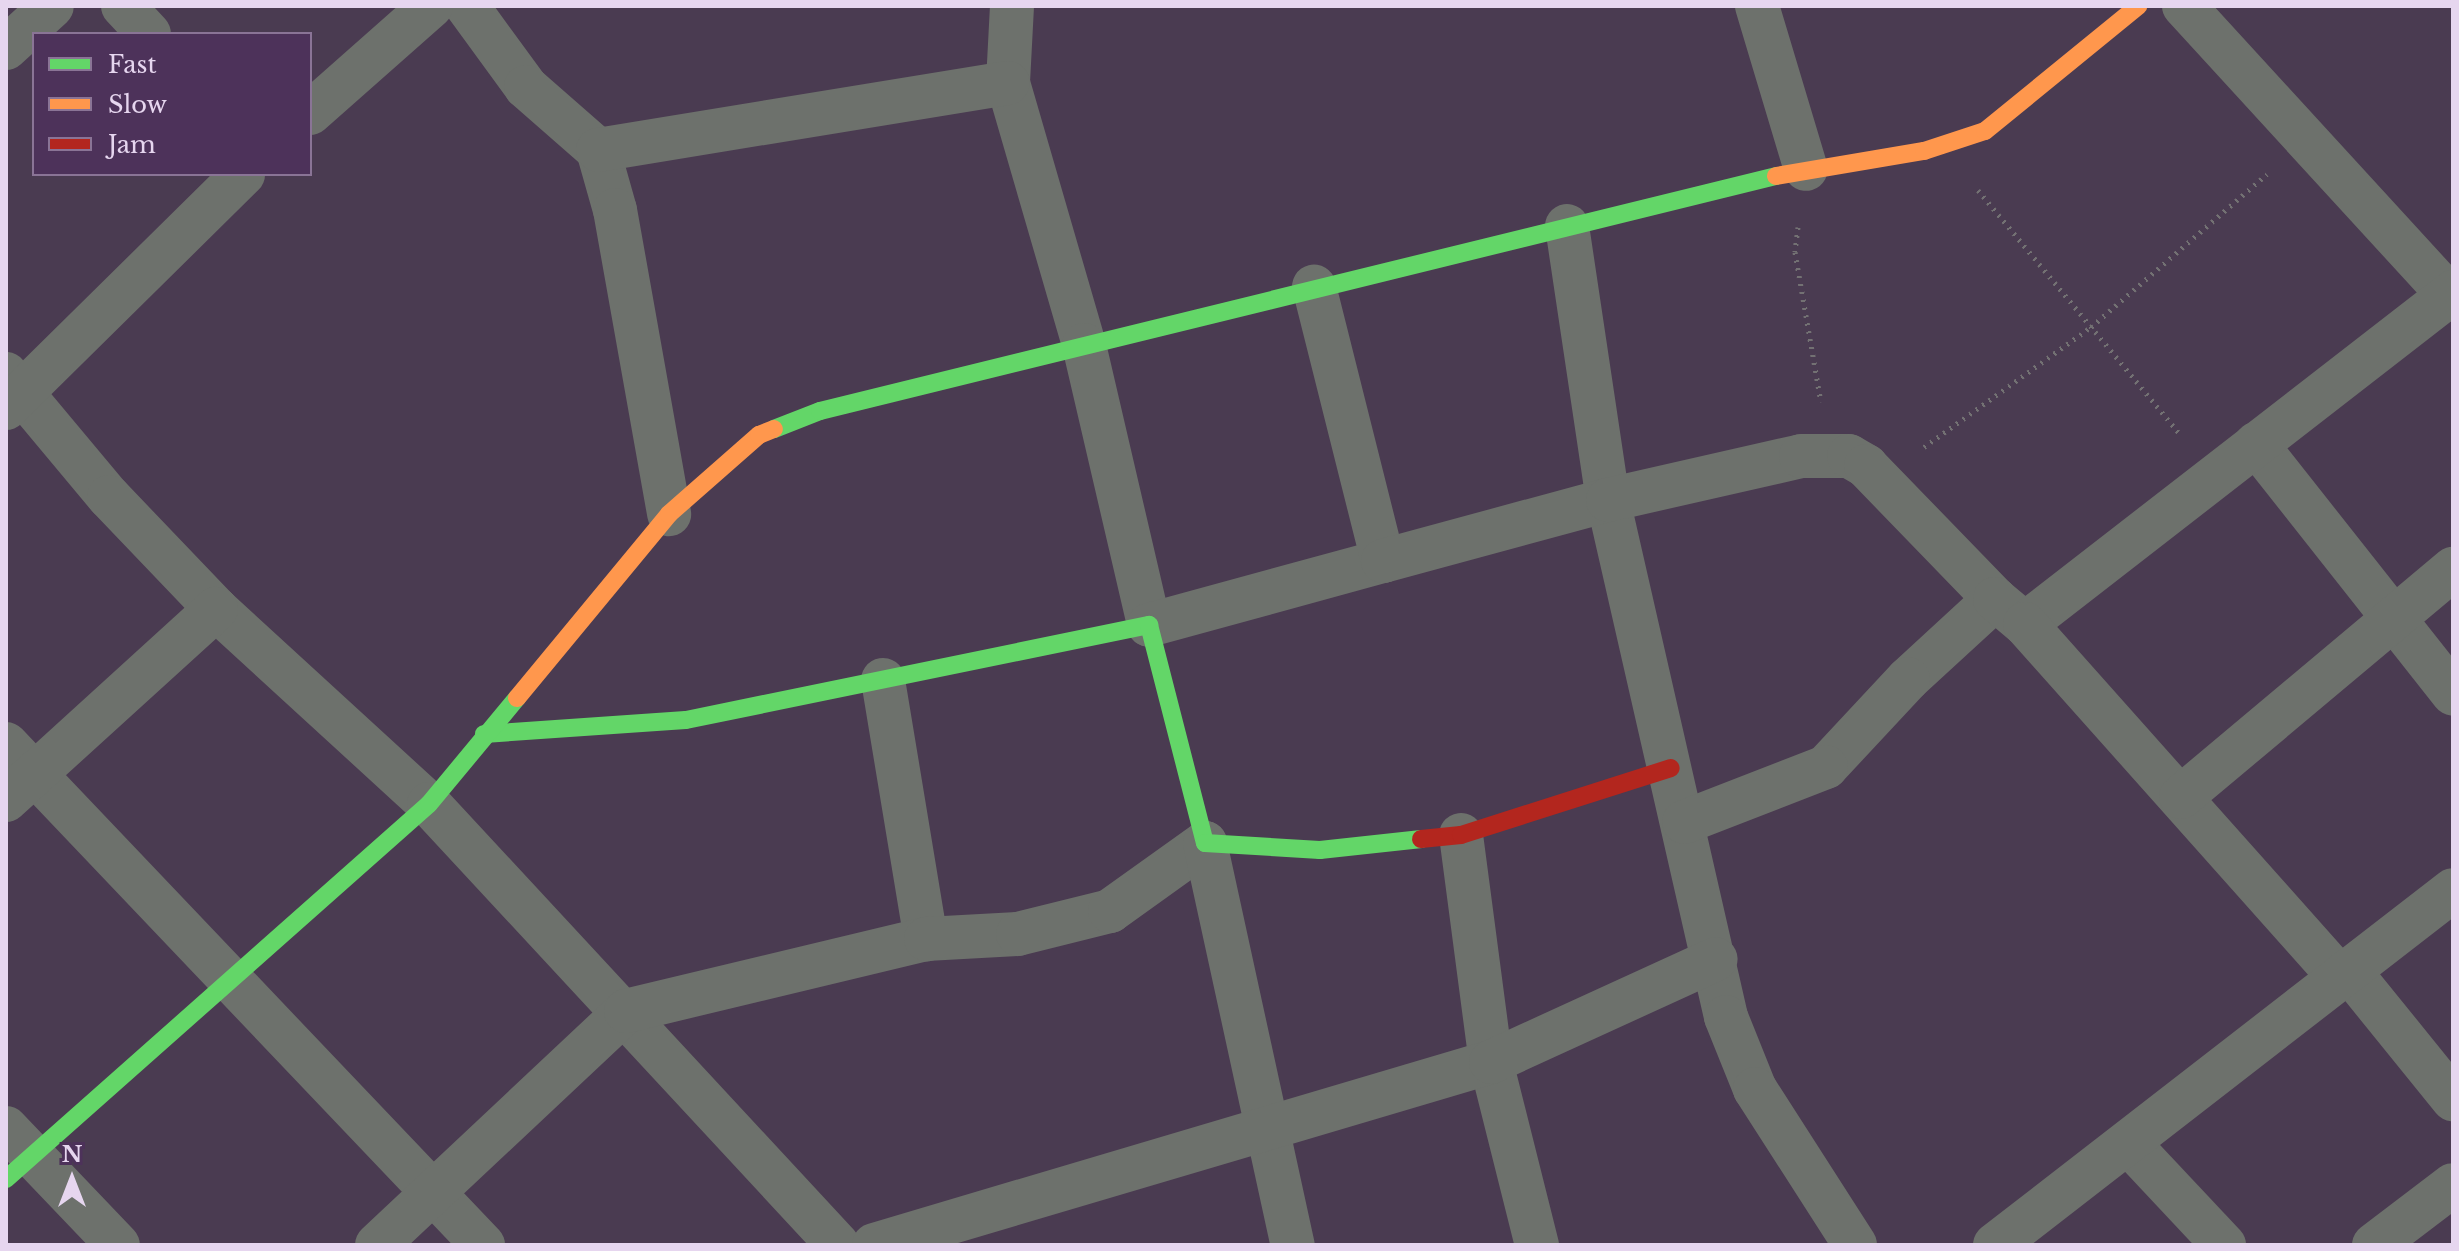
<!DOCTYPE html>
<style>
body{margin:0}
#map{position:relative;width:2459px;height:1251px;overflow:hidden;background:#4a3b51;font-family:"Libre Baskerville",serif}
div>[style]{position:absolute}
.path>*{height:5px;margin-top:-2.5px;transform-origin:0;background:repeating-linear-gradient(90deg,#737173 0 2px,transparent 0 8px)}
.street>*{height:44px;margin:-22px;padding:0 22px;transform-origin:22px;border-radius:22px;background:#6d716c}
.fast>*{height:18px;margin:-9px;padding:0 9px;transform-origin:9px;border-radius:9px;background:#63d668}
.slow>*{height:18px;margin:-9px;padding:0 9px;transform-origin:9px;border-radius:9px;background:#ff974d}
.jam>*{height:18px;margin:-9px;padding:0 9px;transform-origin:9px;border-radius:9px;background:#b3261e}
span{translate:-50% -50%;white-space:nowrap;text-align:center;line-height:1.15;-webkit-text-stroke:6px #4d325a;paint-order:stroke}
.frame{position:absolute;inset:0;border:8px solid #e6d6ef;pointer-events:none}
.legend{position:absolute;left:32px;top:32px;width:280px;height:144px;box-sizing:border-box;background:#4d325a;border:2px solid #8a7496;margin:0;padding:10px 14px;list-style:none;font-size:24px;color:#e6d6ef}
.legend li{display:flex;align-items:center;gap:16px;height:40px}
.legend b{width:40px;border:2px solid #8a7496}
.north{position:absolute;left:32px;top:1139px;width:80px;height:80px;-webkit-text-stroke:6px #4d325a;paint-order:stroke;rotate:0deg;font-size:22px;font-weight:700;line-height:32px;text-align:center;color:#e6d6ef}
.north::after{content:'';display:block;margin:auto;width:28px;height:36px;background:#e6d6ef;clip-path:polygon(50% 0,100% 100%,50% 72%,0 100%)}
</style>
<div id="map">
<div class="path">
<div style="left:1978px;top:190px;width:318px;rotate:50.4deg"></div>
<div style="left:1798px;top:227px;width:25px;rotate:97deg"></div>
<div style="left:1795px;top:252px;width:152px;rotate:80.2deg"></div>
<div style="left:1924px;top:447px;width:206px;rotate:-35.7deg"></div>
<div style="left:2091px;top:327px;width:233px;rotate:-41deg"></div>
</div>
<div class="street">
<div style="left:123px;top:6px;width:38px;rotate:47deg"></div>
<div style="left:467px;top:6px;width:100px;rotate:53.9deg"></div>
<div style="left:526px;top:87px;width:96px;rotate:41.2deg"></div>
<div style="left:598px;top:150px;width:62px;rotate:74.2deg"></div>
<div style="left:615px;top:210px;width:309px;rotate:79.9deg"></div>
<div style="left:1012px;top:6px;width:77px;rotate:93deg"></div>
<div style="left:1008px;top:83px;width:273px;rotate:73.8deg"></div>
<div style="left:1084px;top:345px;width:287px;rotate:76.9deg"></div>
<div style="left:1149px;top:625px;width:243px;rotate:-15.3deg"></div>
<div style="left:1383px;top:561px;width:283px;rotate:-104.1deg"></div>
<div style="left:1757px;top:6px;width:170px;rotate:73.3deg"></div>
<div style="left:2184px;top:6px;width:398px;rotate:47.5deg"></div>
<div style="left:6px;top:48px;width:62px;rotate:-42.4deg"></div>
<div style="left:310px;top:113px;width:162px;rotate:-41.5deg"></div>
<div style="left:598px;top:150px;width:415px;rotate:-9.3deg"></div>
<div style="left:1567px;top:226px;width:277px;rotate:81.5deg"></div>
<div style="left:1608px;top:500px;width:530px;rotate:77.14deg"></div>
<div style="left:1726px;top:1017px;width:78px;rotate:68.1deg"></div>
<div style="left:1755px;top:1089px;width:185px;rotate:57.3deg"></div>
<div style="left:6px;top:374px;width:160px;rotate:50.1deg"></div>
<div style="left:109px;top:497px;width:155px;rotate:46.3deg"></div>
<div style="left:216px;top:609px;width:289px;rotate:42.5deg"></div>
<div style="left:429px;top:804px;width:601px;rotate:47.16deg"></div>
<div style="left:6px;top:408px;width:333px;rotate:-44.6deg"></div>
<div style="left:2256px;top:444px;width:318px;rotate:51.7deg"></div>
<div style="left:1383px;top:561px;width:233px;rotate:-15.2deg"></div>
<div style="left:1608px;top:500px;width:198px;rotate:-12.8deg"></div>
<div style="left:1801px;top:456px;width:48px"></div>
<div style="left:1849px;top:456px;width:20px;rotate:30deg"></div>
<div style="left:1866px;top:466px;width:185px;rotate:45.9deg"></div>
<div style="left:1995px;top:599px;width:118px;rotate:137.4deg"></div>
<div style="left:1908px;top:679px;width:120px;rotate:133deg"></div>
<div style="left:1826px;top:767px;width:152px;rotate:158.8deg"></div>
<div style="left:1995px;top:599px;width:39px;rotate:40deg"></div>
<div style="left:2025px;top:624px;width:542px;rotate:-37.8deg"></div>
<div style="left:2025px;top:624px;width:475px;rotate:48.3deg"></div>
<div style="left:883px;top:680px;width:263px;rotate:80.6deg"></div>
<div style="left:6px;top:744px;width:692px;rotate:46.41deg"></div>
<div style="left:2181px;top:797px;width:355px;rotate:-40deg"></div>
<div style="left:6px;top:800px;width:284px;rotate:-42.3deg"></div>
<div style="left:1461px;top:835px;width:229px;rotate:82.5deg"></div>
<div style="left:1491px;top:1062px;width:189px;rotate:75.9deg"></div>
<div style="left:2350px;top:972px;width:164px;rotate:51deg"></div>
<div style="left:6px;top:1128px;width:162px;rotate:46.3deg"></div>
<div style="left:2129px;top:1144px;width:139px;rotate:46.8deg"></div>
<div style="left:377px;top:1245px;width:342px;rotate:-43.2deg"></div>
<div style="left:626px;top:1011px;width:309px;rotate:-13.5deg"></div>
<div style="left:926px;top:939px;width:92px;rotate:-3.1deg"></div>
<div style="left:1018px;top:934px;width:95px;rotate:-14deg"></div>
<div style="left:1110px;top:911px;width:117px;rotate:-35.6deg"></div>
<div style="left:1205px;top:843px;width:412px;rotate:77.7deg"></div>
<div style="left:874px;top:1245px;width:644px;rotate:-16.52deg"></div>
<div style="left:1491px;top:1062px;width:247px;rotate:-24.6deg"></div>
<div style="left:1995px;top:1245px;width:579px;rotate:-37.78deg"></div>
<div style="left:2374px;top:1245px;width:99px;rotate:-37.2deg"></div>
</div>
<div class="fast">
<div style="left:774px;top:429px;width:49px;rotate:-21.4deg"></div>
<div style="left:820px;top:411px;width:984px;rotate:-13.81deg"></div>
<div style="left:484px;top:734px;width:202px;rotate:-4deg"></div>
<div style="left:686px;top:720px;width:473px;rotate:-11.6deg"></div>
<div style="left:1149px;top:625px;width:225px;rotate:75.6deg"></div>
<div style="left:1205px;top:843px;width:115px;rotate:3.5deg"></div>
<div style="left:1320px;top:850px;width:102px;rotate:-6.2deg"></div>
<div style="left:6px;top:1179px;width:565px;rotate:-41.56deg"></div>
<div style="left:429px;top:804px;width:138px;rotate:-50.3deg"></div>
</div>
<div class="slow">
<div style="left:1776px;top:176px;width:150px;rotate:-9.6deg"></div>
<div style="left:1924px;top:151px;width:64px;rotate:-18.2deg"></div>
<div style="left:1985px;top:131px;width:198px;rotate:-39.2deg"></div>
<div style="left:517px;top:698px;width:239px;rotate:-50.4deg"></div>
<div style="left:669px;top:514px;width:120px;rotate:-41.3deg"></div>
<div style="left:759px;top:435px;width:16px;rotate:-22deg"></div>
</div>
<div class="jam">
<div style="left:1421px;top:839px;width:40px;rotate:-5.7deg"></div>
<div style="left:1461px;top:835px;width:220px;rotate:-17.7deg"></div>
</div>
<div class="frame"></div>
<ul class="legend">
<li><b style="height:10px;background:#63d668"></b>Fast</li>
<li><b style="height:10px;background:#ff974d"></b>Slow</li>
<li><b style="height:10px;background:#b3261e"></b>Jam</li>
</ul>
<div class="north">N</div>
</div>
